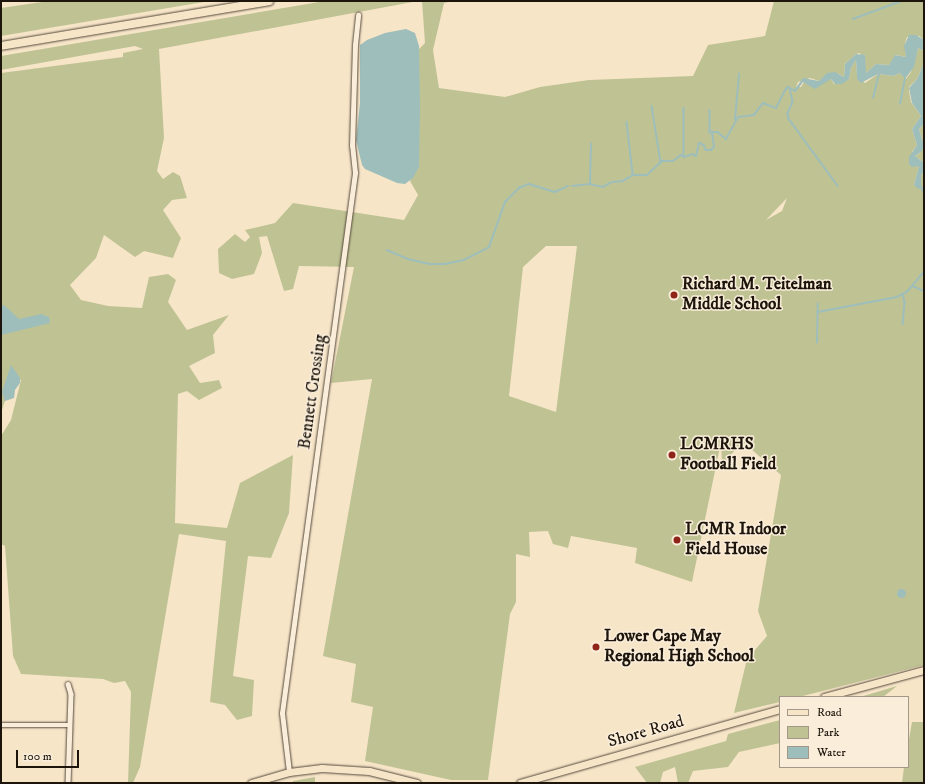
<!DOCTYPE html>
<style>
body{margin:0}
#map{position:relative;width:925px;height:784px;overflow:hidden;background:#f7e5c8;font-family:"IM FELL DW Pica",serif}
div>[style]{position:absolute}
.green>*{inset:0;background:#bfc394}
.water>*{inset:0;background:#9ebebb}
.round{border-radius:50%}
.stream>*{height:1.5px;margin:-0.75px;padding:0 0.75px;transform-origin:0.75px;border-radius:0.75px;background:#9ebebb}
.roads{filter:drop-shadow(0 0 1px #54493b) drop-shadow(0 0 1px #54493b)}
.minor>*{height:4.5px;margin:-2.25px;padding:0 2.25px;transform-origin:2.25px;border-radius:2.25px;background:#faeedb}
.primary>*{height:7px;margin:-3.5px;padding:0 3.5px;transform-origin:3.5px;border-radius:3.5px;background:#f7e5c8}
.motorway>*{height:8px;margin:-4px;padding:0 4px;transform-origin:4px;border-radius:4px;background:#f7e5c8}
.dots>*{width:11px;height:11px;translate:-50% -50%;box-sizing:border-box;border:2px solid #faeedb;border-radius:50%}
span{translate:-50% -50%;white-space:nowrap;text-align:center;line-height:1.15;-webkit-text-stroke:3px #faeedb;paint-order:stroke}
.poi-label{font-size:17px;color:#1d150c;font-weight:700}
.left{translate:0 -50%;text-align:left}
.street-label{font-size:17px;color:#1d150c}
.frame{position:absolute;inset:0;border:2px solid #1d150c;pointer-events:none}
.legend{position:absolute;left:779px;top:696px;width:130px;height:72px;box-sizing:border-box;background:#faeedb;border:1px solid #a29788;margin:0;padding:5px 7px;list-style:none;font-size:12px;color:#1d150c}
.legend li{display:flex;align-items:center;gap:8px;height:20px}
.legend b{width:20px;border:1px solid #a29788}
.scale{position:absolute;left:16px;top:750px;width:63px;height:18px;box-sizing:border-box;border:2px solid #1d150c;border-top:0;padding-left:5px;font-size:12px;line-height:14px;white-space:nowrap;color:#1d150c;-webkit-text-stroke:3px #faeedb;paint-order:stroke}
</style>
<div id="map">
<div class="green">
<div style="clip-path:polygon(49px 1px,210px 1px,1px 36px,1px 8px)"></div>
<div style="clip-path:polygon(325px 1px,418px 1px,159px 49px,164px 138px,157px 171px,163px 179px,173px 172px,180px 176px,187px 198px,172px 200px,163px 210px,181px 238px,173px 258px,144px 251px,135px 257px,104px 235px,96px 258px,70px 285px,81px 300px,108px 306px,142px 308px,149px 277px,168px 274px,176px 280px,168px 302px,187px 330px,229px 315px,213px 335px,215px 353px,189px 366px,200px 383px,219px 380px,222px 388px,199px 400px,187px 391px,178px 394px,175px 523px,227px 528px,240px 483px,293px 455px,289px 513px,271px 558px,248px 556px,233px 676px,254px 680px,252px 716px,237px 720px,225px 705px,210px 702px,226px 541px,179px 534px,140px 767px,133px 783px,128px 783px,131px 692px,125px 681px,114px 683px,103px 679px,21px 674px,13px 656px,5px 546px,1px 544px,1px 436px,11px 420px,21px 380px,12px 379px,1px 413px,1px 73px,123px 57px,123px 53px,143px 49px,135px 46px,1px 70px,1px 56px)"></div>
<div style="clip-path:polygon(evenodd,422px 1px,453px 1px,444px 3px,433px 50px,439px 88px,505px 97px,540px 87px,589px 80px,693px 76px,708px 45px,765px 36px,774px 1px,924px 1px,924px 40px,919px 36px,907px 37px,905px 43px,906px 57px,896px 55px,889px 65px,876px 64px,866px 73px,860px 53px,856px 54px,845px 64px,844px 77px,839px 74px,819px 81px,810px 78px,798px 82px,796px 87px,801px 87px,804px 82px,810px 85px,831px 79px,834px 84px,849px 79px,851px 68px,856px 60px,857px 76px,865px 83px,878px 74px,893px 76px,900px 73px,906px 79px,911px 72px,918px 48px,924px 51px,924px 63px,917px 79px,909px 87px,909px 91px,911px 102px,921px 116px,912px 129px,917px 145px,912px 152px,919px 166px,914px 185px,921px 188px,921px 175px,924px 172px,924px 665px,799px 697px,780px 697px,780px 702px,734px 713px,747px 659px,767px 636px,758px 611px,781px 475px,743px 442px,722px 464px,721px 442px,692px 582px,635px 563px,637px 548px,571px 536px,568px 548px,553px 544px,548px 531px,529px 532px,530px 557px,516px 554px,516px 602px,510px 614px,488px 780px,451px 780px,365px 761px,373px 707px,351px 702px,356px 664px,323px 656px,372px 379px,331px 383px,354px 267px,299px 266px,293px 289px,284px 291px,267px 236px,259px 237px,262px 253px,254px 274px,232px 279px,219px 273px,218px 249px,235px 234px,245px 242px,250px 237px,245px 230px,275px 223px,293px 203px,404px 220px,418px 195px,410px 181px,419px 167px,419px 49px,425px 43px,422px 1px,787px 198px,782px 211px,766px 220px,787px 198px,422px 1px,546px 246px,577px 246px,556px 412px,509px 396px,523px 267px,546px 246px)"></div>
<div style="clip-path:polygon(924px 124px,924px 163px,915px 156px,920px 153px,922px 139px,919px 129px)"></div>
<div style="clip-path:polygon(897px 686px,883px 697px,860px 697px)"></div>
<div style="clip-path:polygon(780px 720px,780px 743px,739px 752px,728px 767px,693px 771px,688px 783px,678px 783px,675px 767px,663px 772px,660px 783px,647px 783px,635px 767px,726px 741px,728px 734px)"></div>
<div style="clip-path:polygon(912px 722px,924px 722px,924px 783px,902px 783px,904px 767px,908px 767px,908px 745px)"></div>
<div style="clip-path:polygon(315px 777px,315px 783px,293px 783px,293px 781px)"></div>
</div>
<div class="water">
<div style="clip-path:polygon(406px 29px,415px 33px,419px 46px,420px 107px,419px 167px,413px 178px,405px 184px,397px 183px,365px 169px,362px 165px,356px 140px,360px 103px,360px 45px,367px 40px,385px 33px)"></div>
<div style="clip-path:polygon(909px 35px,916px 35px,924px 40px,924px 51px,918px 48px,914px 67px,905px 79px,900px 73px,893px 76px,878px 74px,861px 83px,857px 79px,856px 60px,851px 68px,849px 79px,842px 84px,835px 84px,831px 79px,815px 89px,803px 82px,795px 93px,794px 90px,803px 78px,819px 81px,827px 73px,835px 72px,844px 77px,845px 64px,856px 54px,865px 55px,866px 73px,876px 64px,889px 65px,895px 55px,906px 57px,904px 46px)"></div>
<div style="clip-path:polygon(924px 63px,924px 124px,919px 129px,924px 146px,921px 152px,915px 156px,924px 163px,924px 172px,921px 175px,921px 188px,918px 189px,914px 185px,919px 166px,912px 167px,909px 164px,909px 157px,917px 145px,912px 129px,921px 116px,912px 103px,909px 88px,917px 79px)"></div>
<div style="clip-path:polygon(4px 305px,19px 319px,41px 314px,49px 317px,50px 323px,1px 335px,1px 306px)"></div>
<div style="clip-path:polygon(11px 365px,20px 378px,20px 383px,15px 390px,14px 398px,5px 401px,2px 392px)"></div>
<div class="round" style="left:896.5px;top:588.5px;width:9px;height:9px"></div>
</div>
<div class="stream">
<div style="left:853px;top:19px;width:52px;rotate:-20.2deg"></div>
<div style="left:790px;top:88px;width:14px;rotate:78deg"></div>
<div style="left:793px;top:102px;width:13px;rotate:113deg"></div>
<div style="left:788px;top:114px;width:5px;rotate:79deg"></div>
<div style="left:789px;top:119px;width:83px;rotate:53.8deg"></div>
<div style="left:873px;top:98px;width:25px;rotate:-76deg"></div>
<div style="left:900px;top:104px;width:25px;rotate:-79deg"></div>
<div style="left:652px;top:106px;width:58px;rotate:81deg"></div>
<div style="left:684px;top:108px;width:48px;rotate:90deg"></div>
<div style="left:710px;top:110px;width:23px;rotate:90deg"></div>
<div style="left:735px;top:120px;width:46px;rotate:-85deg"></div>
<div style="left:627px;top:122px;width:52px;rotate:83.4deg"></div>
<div style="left:590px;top:184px;width:40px;rotate:-88.6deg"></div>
<div style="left:572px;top:186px;width:18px;rotate:-6deg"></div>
<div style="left:590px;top:184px;width:13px;rotate:13deg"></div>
<div style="left:603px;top:187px;width:10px;rotate:-29deg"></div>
<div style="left:612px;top:182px;width:11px;rotate:-5deg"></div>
<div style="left:623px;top:181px;width:12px;rotate:-31deg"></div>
<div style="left:633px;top:175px;width:14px"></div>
<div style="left:647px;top:175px;width:21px;rotate:-43deg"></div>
<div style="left:662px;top:161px;width:11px"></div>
<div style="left:673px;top:161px;width:10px;rotate:-37deg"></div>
<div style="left:681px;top:155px;width:4px;rotate:34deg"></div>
<div style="left:684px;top:157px;width:9px;rotate:-18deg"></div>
<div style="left:693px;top:154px;width:4px;rotate:34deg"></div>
<div style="left:696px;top:156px;width:13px;rotate:-77deg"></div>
<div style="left:699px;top:143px;width:5px;rotate:22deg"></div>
<div style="left:704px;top:145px;width:5px;rotate:68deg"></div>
<div style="left:706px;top:150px;width:5px"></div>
<div style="left:711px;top:150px;width:4px;rotate:-45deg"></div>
<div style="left:714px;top:147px;width:15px;rotate:-98deg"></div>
<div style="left:712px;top:132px;width:6px"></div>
<div style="left:718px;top:132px;width:11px;rotate:41deg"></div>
<div style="left:726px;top:139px;width:25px;rotate:-61deg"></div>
<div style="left:738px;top:117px;width:16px;rotate:-7deg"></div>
<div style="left:754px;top:115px;width:15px;rotate:-53deg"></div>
<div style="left:763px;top:103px;width:14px;rotate:21deg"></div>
<div style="left:776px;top:108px;width:20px;rotate:-63deg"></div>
<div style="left:785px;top:90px;width:4px;rotate:-45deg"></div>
<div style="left:788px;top:87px;width:7px;rotate:27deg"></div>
<div style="left:921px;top:186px;width:7px;rotate:63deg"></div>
<div style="left:387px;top:250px;width:23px;rotate:23deg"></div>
<div style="left:408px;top:259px;width:23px;rotate:13deg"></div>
<div style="left:430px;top:264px;width:15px"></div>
<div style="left:445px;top:264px;width:19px;rotate:-12deg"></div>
<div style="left:464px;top:260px;width:28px;rotate:-27deg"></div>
<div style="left:489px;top:247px;width:48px;rotate:-70.4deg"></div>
<div style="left:505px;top:202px;width:20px;rotate:-45deg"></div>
<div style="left:519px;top:188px;width:11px;rotate:-22deg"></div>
<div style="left:529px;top:184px;width:27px;rotate:17deg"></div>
<div style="left:555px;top:192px;width:14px;rotate:-25deg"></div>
<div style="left:913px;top:286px;width:12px;rotate:24deg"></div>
<div style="left:903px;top:294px;width:9px;rotate:77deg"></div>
<div style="left:905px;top:303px;width:21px;rotate:95deg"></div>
<div style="left:818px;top:312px;width:80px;rotate:-10.8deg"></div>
<div style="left:897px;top:297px;width:11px;rotate:-27deg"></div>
<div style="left:907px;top:292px;width:26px;rotate:-50deg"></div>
<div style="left:817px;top:343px;width:39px;rotate:-89deg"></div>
</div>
<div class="roads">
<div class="minor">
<div style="left:68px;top:684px;width:10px;rotate:73deg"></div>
<div style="left:71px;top:694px;width:89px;rotate:91.9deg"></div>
<div style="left:1px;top:725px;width:69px"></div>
<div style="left:289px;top:772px;width:59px;rotate:-96.8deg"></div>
<div style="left:282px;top:713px;width:545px;rotate:-82.3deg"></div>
<div style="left:355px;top:173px;width:27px;rotate:-96deg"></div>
<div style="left:352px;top:146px;width:101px;rotate:-88.3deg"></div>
<div style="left:355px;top:45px;width:30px;rotate:-84deg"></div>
</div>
<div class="primary">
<div style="left:824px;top:697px;width:104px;rotate:-15.1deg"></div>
<div style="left:251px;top:783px;width:40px;rotate:-16deg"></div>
<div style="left:289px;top:772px;width:33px;rotate:-7deg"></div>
<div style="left:322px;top:768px;width:47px;rotate:3.7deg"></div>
<div style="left:369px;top:771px;width:49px;rotate:14deg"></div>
<div style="left:520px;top:783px;width:270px;rotate:-15.9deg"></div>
</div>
<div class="motorway">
<div style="left:1px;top:46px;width:272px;rotate:-9.5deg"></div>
</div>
</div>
<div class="dots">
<div style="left:674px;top:295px;background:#8f2418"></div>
<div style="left:672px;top:455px;background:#8f2418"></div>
<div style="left:677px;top:540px;background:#8f2418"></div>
<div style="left:596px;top:647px;background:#8f2418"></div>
</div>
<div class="poi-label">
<span class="left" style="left:682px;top:295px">Richard M. Teitelman<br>Middle School</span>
<span class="left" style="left:680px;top:455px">LCMRHS<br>Football Field</span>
<span class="left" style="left:685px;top:540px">LCMR Indoor<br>Field House</span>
<span class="left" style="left:604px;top:647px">Lower Cape May<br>Regional High School</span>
</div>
<div class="street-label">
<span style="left:313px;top:392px;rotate:-82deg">Bennett Crossing</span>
<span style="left:646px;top:732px;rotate:-16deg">Shore Road</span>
</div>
<div class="frame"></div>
<ul class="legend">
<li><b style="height:5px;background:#f7e5c8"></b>Road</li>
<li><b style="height:11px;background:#bfc394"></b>Park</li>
<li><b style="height:11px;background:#9ebebb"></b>Water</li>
</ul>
<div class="scale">100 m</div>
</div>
